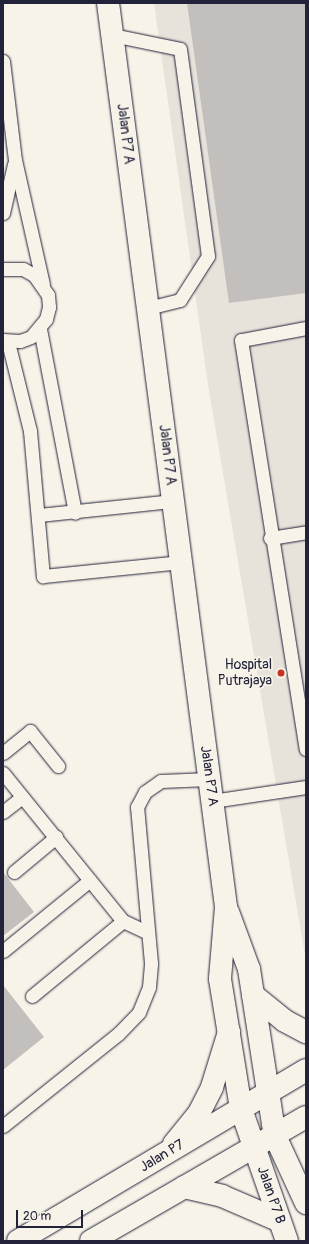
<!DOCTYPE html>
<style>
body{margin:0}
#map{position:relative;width:309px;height:1244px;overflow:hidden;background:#f7f3e8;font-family:Pangolin,sans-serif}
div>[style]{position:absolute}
.built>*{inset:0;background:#e7e3db}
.building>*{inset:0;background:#c2bfbd}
.roads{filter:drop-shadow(0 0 1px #22223b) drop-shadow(0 0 1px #22223b)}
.service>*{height:13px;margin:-6.5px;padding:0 6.5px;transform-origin:6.5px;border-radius:6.5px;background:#f7f3e8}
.minor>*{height:22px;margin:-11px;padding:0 11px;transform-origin:11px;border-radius:11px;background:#f7f3e8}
.secondary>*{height:22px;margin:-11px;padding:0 11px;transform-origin:11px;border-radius:11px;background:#f7f3e8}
.dots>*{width:11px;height:11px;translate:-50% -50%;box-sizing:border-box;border:2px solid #f7f3e8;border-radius:50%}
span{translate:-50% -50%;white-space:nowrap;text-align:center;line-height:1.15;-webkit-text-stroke:3.5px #f7f3e8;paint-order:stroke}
.street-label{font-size:14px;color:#22223b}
.poi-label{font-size:14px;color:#22223b}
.right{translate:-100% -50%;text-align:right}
.frame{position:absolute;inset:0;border:4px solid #22223b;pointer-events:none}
.scale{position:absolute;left:16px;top:1210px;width:67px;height:18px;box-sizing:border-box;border:2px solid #22223b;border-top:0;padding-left:5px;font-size:12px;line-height:14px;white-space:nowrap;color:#22223b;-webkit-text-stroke:3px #f7f3e8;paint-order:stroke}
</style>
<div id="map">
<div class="built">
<div style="clip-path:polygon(154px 3px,306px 3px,306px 961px,208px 385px)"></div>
</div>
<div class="building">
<div style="clip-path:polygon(187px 3px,306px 3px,306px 293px,229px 303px)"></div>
<div style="clip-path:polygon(3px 872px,34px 912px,3px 936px)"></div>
<div style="clip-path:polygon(3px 985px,44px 1037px,3px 1070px)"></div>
</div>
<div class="roads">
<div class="service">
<div style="left:112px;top:35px;width:69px;rotate:11.6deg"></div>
<div style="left:180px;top:49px;width:209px;rotate:82.3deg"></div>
<div style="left:208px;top:256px;width:52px;rotate:122.5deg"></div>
<div style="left:180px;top:300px;width:33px;rotate:166deg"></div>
<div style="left:3px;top:61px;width:100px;rotate:83.1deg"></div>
<div style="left:15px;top:160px;width:127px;rotate:77.3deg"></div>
<div style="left:3px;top:213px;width:50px;rotate:-77.3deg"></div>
<div style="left:3px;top:269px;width:20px"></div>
<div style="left:23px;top:269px;width:13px;rotate:29deg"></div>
<div style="left:34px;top:275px;width:24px;rotate:55deg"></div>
<div style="left:48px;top:295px;width:12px;rotate:85deg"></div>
<div style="left:49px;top:307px;width:12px;rotate:104deg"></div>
<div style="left:46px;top:319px;width:23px;rotate:130deg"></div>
<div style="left:31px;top:337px;width:12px;rotate:160deg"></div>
<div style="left:20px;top:341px;width:17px;rotate:-177deg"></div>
<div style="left:306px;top:328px;width:66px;rotate:169.5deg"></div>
<div style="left:241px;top:340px;width:414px;rotate:81deg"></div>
<div style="left:40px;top:329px;width:187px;rotate:79.2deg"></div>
<div style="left:8px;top:342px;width:92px;rotate:76.1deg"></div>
<div style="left:30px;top:431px;width:146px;rotate:84.9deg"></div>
<div style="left:43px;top:576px;width:139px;rotate:-5.8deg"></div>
<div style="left:39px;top:515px;width:135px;rotate:-6deg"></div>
<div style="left:270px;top:538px;width:36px;rotate:-9deg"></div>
<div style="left:3px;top:753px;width:35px;rotate:-39deg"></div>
<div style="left:30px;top:731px;width:45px;rotate:51.3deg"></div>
<div style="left:3px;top:773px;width:191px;rotate:51deg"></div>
<div style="left:123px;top:921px;width:26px;rotate:25deg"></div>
<div style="left:212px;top:801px;width:95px;rotate:-8.5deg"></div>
<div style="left:3px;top:812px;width:24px;rotate:-38deg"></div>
<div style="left:14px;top:872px;width:55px;rotate:-39.8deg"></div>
<div style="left:3px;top:951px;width:112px;rotate:-39.2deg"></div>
<div style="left:32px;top:996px;width:118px;rotate:-39.5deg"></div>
<div style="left:3px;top:1126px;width:147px;rotate:-38.7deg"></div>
<div style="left:118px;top:1034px;width:30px;rotate:-46deg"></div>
<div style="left:139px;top:1012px;width:27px;rotate:-68deg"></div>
<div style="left:149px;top:987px;width:24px;rotate:-85deg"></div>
<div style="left:151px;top:963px;width:157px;rotate:-95.1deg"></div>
<div style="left:137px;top:807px;width:17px;rotate:-62deg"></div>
<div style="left:145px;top:792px;width:19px;rotate:-35deg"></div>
<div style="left:161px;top:781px;width:48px;rotate:-2.4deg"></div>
</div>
<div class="minor">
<div style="left:108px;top:3px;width:912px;rotate:82.56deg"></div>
<div style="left:226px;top:907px;width:72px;rotate:94.8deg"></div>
<div style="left:220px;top:979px;width:132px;rotate:80.8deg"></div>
<div style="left:241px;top:1109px;width:140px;rotate:70.8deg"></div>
<div style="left:228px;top:912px;width:61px;rotate:69.8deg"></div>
<div style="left:249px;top:969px;width:169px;rotate:81.2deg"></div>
<div style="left:275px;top:1136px;width:74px;rotate:65.2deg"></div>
</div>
<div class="secondary">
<div style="left:253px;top:995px;width:41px;rotate:39.1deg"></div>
<div style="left:285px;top:1021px;width:24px;rotate:28deg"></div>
<div style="left:174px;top:1144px;width:40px;rotate:-51deg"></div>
<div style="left:199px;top:1113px;width:29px;rotate:-63deg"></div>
<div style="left:212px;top:1087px;width:58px;rotate:-72.8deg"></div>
<div style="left:184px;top:1187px;width:39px;rotate:13deg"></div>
<div style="left:222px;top:1196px;width:63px;rotate:23.3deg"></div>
<div style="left:18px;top:1241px;width:335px;rotate:-30.7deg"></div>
<div style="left:91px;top:1241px;width:248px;rotate:-30deg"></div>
</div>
</div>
<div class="dots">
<div style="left:281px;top:673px;background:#c8321e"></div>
</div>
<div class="street-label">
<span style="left:125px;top:134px;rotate:83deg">Jalan P7 A</span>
<span style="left:167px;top:455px;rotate:83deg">Jalan P7 A</span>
<span style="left:209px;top:776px;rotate:82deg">Jalan P7 A</span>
<span style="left:162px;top:1156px;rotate:-31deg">Jalan P7</span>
<span style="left:271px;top:1195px;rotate:71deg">Jalan P7 B</span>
</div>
<div class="poi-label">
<span class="right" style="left:272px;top:673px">Hospital<br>Putrajaya</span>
</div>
<div class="frame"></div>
<div class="scale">20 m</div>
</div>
